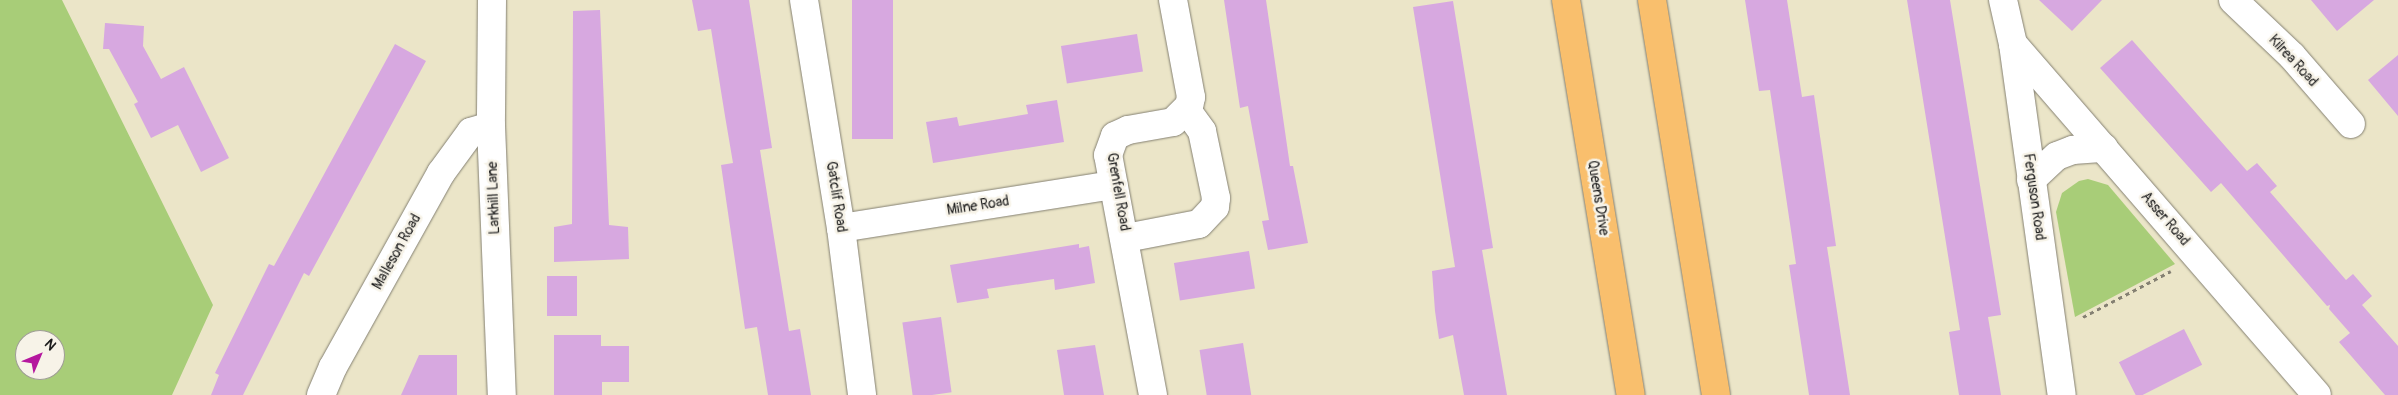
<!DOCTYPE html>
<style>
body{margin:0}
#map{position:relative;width:2398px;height:395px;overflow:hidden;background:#ebe5c8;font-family:Pangolin,sans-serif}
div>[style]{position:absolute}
.green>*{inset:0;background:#a8cd78}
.building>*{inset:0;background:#d7a8e0;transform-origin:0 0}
.path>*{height:3px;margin-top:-1.5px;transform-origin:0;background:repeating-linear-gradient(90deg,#848072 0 4px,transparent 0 8px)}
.roads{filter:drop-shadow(0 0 1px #848072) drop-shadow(0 0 1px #848072)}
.minor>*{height:28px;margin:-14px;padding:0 14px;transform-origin:14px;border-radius:14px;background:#fff}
.highway>*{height:28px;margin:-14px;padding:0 14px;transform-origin:14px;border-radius:14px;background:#f9bf6d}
span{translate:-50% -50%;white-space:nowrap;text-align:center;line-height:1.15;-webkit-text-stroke:5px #f7f3e8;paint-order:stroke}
.street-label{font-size:14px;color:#1c1c1c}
.north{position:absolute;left:15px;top:330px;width:50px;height:50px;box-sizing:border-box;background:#f7f3e8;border:1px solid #9f9d96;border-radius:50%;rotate:45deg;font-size:14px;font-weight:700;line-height:20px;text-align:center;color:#1c1c1c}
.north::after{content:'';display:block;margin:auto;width:18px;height:22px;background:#b5179e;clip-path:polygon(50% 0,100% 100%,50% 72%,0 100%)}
</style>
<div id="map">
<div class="green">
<div style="clip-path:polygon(evenodd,0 0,62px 0,213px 305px,172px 395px,0 395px,0 0,25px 340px,55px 340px,55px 370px,25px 370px,25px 340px)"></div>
<div style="clip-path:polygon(2088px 179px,2108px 185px,2175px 264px,2075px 317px,2056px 212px,2062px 193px,2079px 181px)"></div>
</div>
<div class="building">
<div style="clip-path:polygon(692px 0,749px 0,772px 148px,760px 150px,789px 331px,800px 329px,811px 395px,768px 395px,757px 327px,745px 329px,721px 165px,733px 163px,725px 116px,711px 29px,698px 31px)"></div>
<div style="left:852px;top:0;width:41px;height:139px"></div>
<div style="clip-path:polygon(1224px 0,1266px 0,1290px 166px,1293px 166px,1308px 243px,1268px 250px,1262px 221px,1269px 220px,1248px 106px,1240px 108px)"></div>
<div style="clip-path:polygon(1745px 0,1787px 0,1802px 97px,1814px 95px,1836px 246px,1827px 247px,1850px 395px,1809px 395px,1789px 265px,1796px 264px,1770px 90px,1759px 91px)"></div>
<div style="clip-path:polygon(1907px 0,1950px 0,2001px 315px,1988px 317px,2001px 395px,1959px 395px,1949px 332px,1960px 330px)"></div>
<div style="clip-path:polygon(2039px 0,2102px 0,2072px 31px)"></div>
<div style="clip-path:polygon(2311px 0,2374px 0,2337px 31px)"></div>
<div style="clip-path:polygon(1453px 1px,1493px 248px,1482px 250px,1507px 395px,1464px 395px,1453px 335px,1439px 339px,1435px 311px,1432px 271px,1455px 267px,1413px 7px)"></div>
<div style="clip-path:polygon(600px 10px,609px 225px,628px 227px,629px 259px,554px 262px,554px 227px,572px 224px,573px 11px)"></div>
<div style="clip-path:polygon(105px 23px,144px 26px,143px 46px,161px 79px,184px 67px,229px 158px,201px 172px,178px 125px,151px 138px,134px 104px,138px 102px,109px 49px,103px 49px)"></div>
<div style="left:1137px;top:34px;width:38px;height:77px;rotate:81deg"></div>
<div style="clip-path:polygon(2132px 40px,2247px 171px,2257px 163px,2277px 186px,2270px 192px,2346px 280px,2353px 274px,2372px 296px,2362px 305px,2398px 346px,2398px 395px,2385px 395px,2339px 342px,2350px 333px,2329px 309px,2330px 305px,2327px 306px,2221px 183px,2211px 192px,2100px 68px)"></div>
<div style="clip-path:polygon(395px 44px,426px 61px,309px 276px,304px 273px,243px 395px,211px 395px,219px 375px,215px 373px,269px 264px,274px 266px)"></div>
<div style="clip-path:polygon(2398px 55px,2398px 116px,2368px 80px)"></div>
<div style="clip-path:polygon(1057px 100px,1064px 142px,933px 163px,926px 122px,957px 117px,959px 126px,1028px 114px,1026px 105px)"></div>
<div style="clip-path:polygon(1079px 244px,1079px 248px,1089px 246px,1095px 283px,1055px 290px,1054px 279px,987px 289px,989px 298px,957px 303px,950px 265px)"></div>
<div style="left:1249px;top:251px;width:38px;height:76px;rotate:81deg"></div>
<div style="left:547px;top:276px;width:30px;height:40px"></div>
<div style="left:941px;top:317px;width:76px;height:39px;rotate:82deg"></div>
<div style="left:2184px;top:329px;width:40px;height:73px;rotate:63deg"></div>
<div style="clip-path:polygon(554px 335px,601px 335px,601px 346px,629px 346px,629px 382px,602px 382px,602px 395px,554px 395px)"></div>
<div style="left:1243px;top:343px;width:53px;height:44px;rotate:81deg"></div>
<div style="clip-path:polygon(1095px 345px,1104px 395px,1064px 395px,1057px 350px)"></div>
<div style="clip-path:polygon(419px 355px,457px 355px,457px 395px,401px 395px)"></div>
</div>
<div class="path">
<div style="left:2083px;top:317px;width:99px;rotate:-27.6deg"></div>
</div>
<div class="roads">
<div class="minor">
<div style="left:492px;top:0;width:126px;rotate:90.5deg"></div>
<div style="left:491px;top:126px;width:269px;rotate:87.7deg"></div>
<div style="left:804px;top:0;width:231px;rotate:80.8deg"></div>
<div style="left:841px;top:228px;width:168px;rotate:82.8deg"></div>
<div style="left:2003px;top:0;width:45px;rotate:77.2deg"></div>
<div style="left:2013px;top:44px;width:354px;rotate:82.1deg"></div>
<div style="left:2233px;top:0;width:81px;rotate:43.5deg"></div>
<div style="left:2292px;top:56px;width:90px;rotate:49.1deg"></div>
<div style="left:2013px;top:44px;width:464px;rotate:49.1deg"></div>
<div style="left:2031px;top:180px;width:35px;rotate:-43deg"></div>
<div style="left:2057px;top:156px;width:17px;rotate:-21deg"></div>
<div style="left:2073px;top:150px;width:31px;rotate:-4deg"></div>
<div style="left:841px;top:228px;width:276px;rotate:-9deg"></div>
<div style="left:1126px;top:238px;width:74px;rotate:-10.9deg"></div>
<div style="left:1199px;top:224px;width:23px;rotate:-47deg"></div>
<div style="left:1215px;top:207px;width:9px;rotate:-84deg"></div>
<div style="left:1216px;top:198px;width:68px;rotate:-101.8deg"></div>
<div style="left:1202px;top:131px;width:26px;rotate:-126deg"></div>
<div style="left:321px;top:395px;width:30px;rotate:-67deg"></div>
<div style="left:333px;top:367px;width:222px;rotate:-60.9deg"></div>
<div style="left:441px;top:173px;width:51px;rotate:-53.8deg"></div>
<div style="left:471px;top:132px;width:21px;rotate:-17deg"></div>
<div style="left:1153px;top:395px;width:244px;rotate:-100.6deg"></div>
<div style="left:1108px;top:155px;width:20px;rotate:-70deg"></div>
<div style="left:1115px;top:136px;width:14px;rotate:-25deg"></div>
<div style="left:1128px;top:130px;width:46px;rotate:-10.1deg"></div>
<div style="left:1173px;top:122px;width:23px;rotate:-45deg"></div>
<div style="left:1189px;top:106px;width:9px;rotate:-77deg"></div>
<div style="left:1191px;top:97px;width:99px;rotate:-100.5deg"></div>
</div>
<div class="highway">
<div style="left:1566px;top:0;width:400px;rotate:80.7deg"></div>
<div style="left:1652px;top:0;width:400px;rotate:80.8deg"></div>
</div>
</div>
<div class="street-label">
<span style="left:2293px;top:61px;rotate:47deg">Kilrea Road</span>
<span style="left:1118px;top:192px;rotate:80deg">Grenfell Road</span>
<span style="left:836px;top:197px;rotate:81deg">Gatclif Road</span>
<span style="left:2034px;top:197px;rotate:82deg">Ferguson Road</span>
<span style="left:494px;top:198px;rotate:-92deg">Larkhill Lane</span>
<span style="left:1598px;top:198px;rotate:81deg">Queens Drive</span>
<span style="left:978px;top:206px;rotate:-9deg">Milne Road</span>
<span style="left:2165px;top:219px;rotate:49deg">Asser Road</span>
<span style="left:397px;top:252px;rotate:-61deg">Malleson Road</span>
</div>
<div class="north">N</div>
</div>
